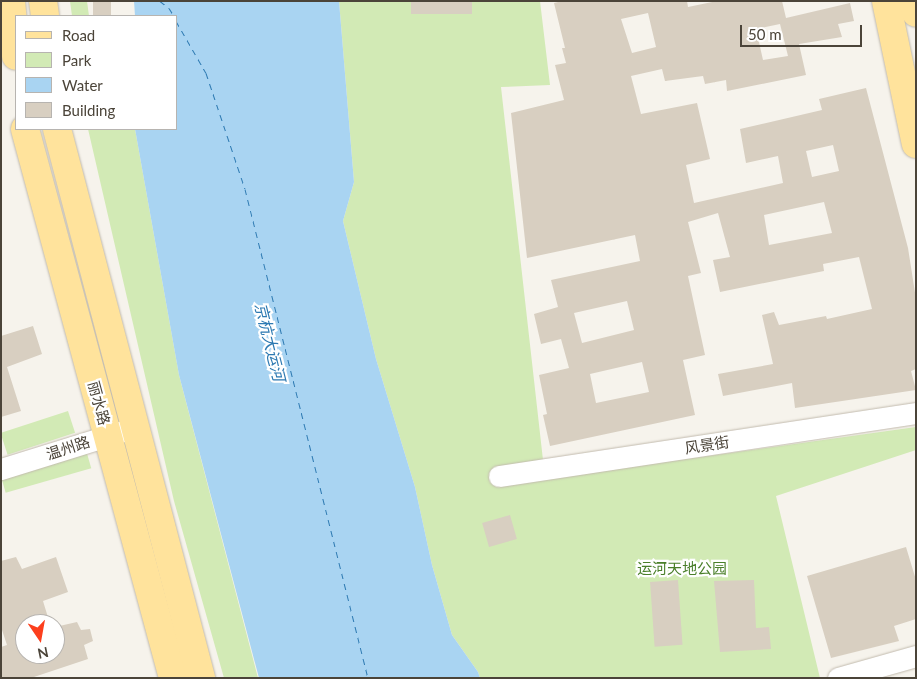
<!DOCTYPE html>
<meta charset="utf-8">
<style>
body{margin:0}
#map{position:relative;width:917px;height:679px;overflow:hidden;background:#f6f3ec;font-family:Lato,"Noto Sans SC",sans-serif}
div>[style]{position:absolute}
.green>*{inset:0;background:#d2eab5;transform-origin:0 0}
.water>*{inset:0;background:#a9d4f2}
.ferry>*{height:1px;margin-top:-0.5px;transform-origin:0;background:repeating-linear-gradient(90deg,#2e7ab2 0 6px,transparent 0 11px)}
.building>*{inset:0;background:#d8cfc1;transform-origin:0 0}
.roads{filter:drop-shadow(0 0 1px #c2bbae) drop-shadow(0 0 1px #c2bbae)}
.minor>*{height:21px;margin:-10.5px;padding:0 10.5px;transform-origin:10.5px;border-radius:10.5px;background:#fff}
.major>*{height:28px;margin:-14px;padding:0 14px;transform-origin:14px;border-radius:14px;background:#ffe39c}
span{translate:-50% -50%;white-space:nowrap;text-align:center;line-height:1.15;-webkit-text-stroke:4.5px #fff;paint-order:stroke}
.street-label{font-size:15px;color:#4b4439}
.park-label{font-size:15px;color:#4a7f2a}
.water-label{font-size:16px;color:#2e7ab2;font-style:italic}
.frame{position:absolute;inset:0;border:2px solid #4b4439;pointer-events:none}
.legend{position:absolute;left:15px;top:15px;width:162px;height:115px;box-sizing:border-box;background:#fff;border:1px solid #b7b4b0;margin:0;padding:6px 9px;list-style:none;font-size:15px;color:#4b4439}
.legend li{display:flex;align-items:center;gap:10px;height:25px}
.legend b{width:25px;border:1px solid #b7b4b0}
.north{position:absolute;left:15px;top:614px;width:50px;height:50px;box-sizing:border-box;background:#fff;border:1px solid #b7b4b0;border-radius:50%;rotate:168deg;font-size:14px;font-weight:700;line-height:20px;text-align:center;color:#4b4439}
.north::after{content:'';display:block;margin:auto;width:18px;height:22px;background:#fc3f1d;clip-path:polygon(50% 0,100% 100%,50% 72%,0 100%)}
.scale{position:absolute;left:740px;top:25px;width:122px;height:22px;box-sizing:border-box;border:2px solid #4b4439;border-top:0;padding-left:6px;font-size:15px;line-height:18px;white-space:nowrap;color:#4b4439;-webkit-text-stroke:4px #fff;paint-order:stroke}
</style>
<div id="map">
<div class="green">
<div style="clip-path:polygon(70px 1px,87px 1px,89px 16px,72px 16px)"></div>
<div style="clip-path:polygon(339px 1px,540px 1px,550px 85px,501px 87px,543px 460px,542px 479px,916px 427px,916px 450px,776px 496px,820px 678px,480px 678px,478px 672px,452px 635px,432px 565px,415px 487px,376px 359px,343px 221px,354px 182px)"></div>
<div style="clip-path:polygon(88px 129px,135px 129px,179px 375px,258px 678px,224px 678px,174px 501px)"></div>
<div style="left:68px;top:411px;width:23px;height:71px;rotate:72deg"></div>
<div style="left:86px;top:450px;width:19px;height:89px;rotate:74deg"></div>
</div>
<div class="water">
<div style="clip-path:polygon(134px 1px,339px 1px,354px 182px,343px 221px,376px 359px,415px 487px,432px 565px,452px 635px,478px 672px,480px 678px,259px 678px,179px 375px,135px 129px,176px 129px,176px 16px,135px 16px)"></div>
</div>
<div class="ferry">
<div style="left:160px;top:1px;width:11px;rotate:38deg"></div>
<div style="left:169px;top:8px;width:9px;rotate:58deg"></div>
<div style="left:176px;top:21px;width:60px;rotate:60deg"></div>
<div style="left:206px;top:73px;width:122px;rotate:71.4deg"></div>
<div style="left:245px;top:189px;width:504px;rotate:75.88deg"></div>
</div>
<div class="building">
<div style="left:93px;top:1px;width:18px;height:15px"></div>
<div style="left:411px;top:1px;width:61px;height:13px"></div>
<div style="clip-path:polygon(evenodd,562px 1px,687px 1px,688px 7px,717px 1px,782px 1px,786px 18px,850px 3px,854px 21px,838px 24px,842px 37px,799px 44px,806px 75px,727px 91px,726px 80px,705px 84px,703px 76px,665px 81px,662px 69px,631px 76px,641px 114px,697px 103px,710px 159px,686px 165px,694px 203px,783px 183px,778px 156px,746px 163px,740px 129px,822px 110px,819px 99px,866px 88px,908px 248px,916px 299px,916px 369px,911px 371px,916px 390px,795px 408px,792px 383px,723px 396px,718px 374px,773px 364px,762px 315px,774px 312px,779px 325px,826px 316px,827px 319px,872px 309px,859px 257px,823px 264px,824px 271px,720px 292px,713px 260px,730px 257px,718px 213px,688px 222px,701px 273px,688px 276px,705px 355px,683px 360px,695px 415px,550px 446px,543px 415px,547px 414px,539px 375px,569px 368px,561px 339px,541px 344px,534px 314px,558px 307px,551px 280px,640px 261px,635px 235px,527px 258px,511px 113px,564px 100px,555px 65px,566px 63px,562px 48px,565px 48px,554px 3px,562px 1px,648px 13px,656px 47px,632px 53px,621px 19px,648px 13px,562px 1px,780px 24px,788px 56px,763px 60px,756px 29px,780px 24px,562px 1px,833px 145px,839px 171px,812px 177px,806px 151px,833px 145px,562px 1px,824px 202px,832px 233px,769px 245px,764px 215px,824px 202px,562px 1px,627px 301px,634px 330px,582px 343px,574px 313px,627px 301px,562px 1px,642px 362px,649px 392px,596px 403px,590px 374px,642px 362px)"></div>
<div style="clip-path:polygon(33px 326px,42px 354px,7px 367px,21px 411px,1px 417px,1px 336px)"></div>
<div style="left:510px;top:515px;width:25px;height:29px;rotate:74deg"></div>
<div style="clip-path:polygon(906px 547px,916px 580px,916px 619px,894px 626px,899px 641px,831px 658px,807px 576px)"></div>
<div style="clip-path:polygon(16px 557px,22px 569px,56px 557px,68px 592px,43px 601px,50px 624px,25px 624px,25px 654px,55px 654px,55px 627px,77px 622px,81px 630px,90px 629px,93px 641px,84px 645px,88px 659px,31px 678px,1px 678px,1px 647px,7px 645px,1px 627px,1px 561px)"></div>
<div style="left:678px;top:580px;width:65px;height:28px;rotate:86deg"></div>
<div style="clip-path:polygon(754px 580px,756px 628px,769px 627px,771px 649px,720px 652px,714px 581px)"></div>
</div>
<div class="roads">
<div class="minor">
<div style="left:1px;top:469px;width:128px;rotate:-17.3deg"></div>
<div style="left:499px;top:476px;width:422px;rotate:-8.6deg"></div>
<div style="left:838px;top:678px;width:81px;rotate:-15.8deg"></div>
</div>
<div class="major">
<div style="left:11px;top:1px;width:55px;rotate:84.8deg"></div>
<div style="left:43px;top:1px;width:15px;rotate:82deg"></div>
<div style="left:886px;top:1px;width:146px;rotate:78.2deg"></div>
<div style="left:913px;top:1px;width:12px;rotate:76deg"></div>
<div style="left:25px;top:129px;width:569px;rotate:74.91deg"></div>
<div style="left:57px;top:129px;width:568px;rotate:75.3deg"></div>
</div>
</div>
<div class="street-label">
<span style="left:99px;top:403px;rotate:75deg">丽水路</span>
<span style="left:707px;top:445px;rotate:-9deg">风景街</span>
<span style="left:68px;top:448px;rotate:-18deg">温州路</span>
</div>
<div class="park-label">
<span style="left:682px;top:569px">运河天地公园</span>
</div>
<div class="water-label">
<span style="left:270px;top:342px;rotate:76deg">京杭大运河</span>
</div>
<div class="frame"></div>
<ul class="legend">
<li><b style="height:6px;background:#ffe39c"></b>Road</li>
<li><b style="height:14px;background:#d2eab5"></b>Park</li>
<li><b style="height:14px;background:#a9d4f2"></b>Water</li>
<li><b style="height:14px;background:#d8cfc1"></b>Building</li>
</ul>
<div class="north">N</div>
<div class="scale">50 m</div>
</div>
